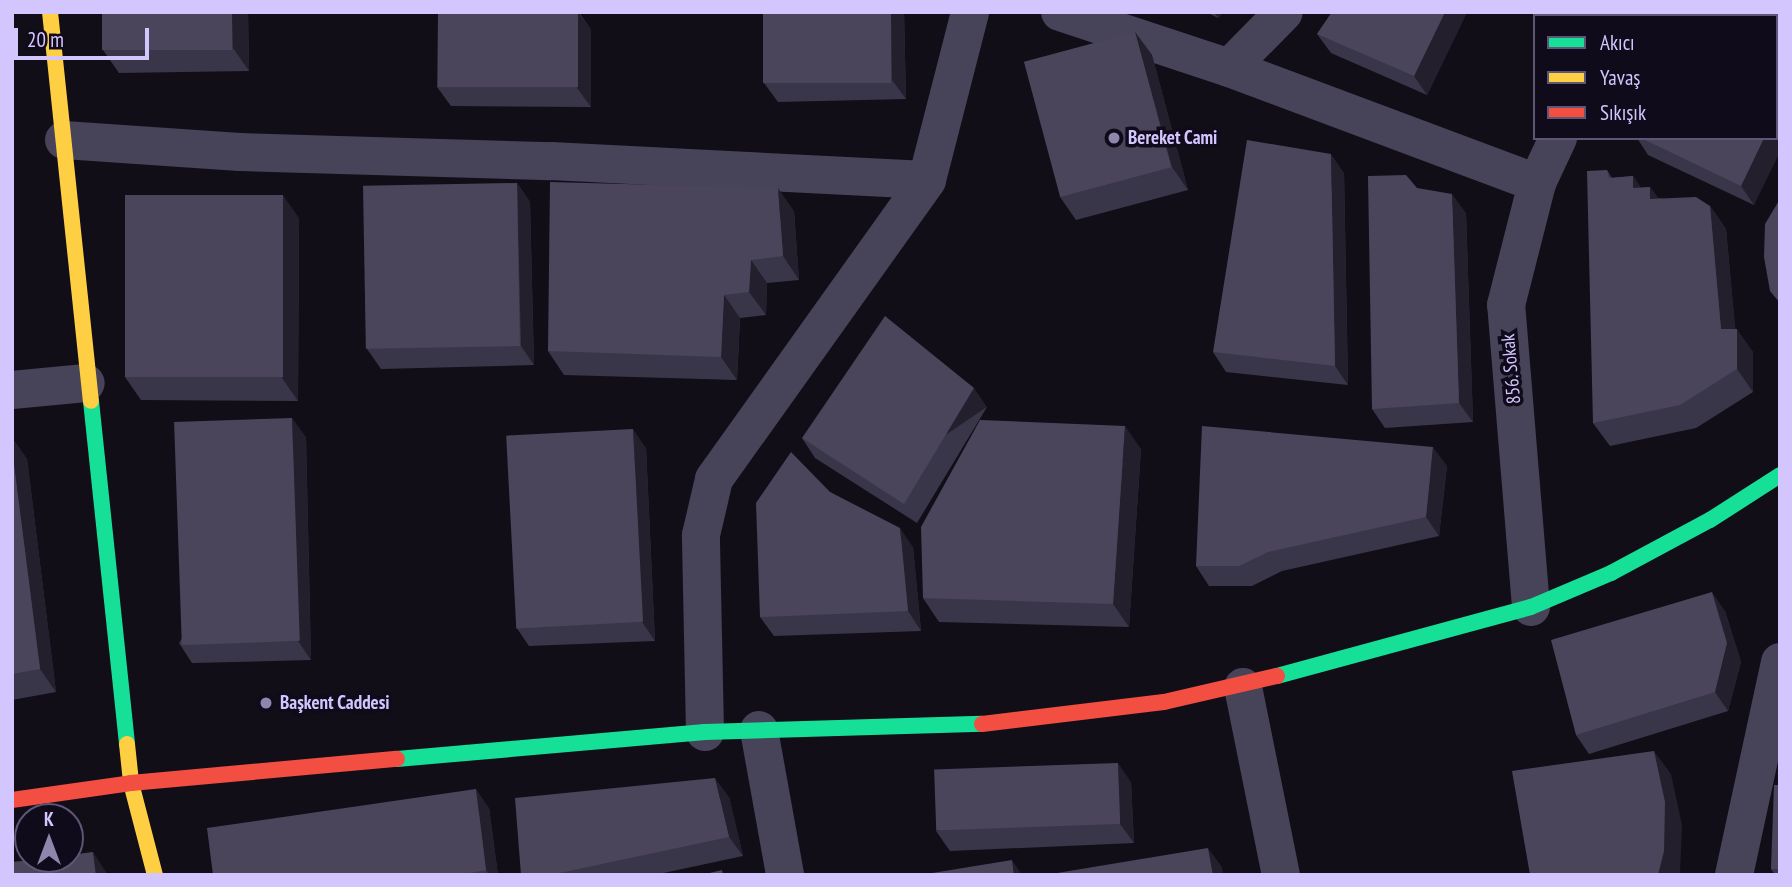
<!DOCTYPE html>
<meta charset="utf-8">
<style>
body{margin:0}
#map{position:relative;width:1792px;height:887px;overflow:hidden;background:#110e18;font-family:"PT Sans Narrow",sans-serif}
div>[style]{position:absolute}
.street>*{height:38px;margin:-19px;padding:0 19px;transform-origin:19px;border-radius:19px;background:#474359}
.fast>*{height:16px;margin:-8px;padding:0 8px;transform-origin:8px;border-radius:8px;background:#16e098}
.slow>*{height:16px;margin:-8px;padding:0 8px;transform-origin:8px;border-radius:8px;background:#ffcf43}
.jam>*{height:16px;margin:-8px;padding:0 8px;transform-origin:8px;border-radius:8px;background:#f24e42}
.wall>*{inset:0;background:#3a3649}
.shaded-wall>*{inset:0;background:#231f2d;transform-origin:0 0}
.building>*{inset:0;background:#4b455c;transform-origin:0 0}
.dots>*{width:19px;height:19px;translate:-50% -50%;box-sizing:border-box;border:4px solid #100b1b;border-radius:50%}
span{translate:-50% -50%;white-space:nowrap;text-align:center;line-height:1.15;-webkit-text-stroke:7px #100b1b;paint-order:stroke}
.poi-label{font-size:19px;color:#d3c6ff;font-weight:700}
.left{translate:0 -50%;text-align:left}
.street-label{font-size:19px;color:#d3c6ff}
.frame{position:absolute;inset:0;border:14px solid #d3c6ff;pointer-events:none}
.legend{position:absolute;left:1533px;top:14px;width:245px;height:126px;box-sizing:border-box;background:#100b1b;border:2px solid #5e5676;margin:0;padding:9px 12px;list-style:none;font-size:21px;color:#d3c6ff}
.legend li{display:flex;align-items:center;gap:14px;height:35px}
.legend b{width:35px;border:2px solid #5e5676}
.north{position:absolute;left:14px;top:803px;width:70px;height:70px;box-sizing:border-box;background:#100b1b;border:2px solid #5e5676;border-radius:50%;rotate:0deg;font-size:19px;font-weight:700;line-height:28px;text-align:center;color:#d3c6ff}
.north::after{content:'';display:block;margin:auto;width:24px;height:32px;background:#8f86ae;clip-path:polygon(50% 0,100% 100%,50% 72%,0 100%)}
.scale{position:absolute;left:14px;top:28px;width:135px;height:32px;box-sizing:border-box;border:4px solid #d3c6ff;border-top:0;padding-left:9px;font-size:21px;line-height:24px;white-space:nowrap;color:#d3c6ff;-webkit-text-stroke:5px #100b1b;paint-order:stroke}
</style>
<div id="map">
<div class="street">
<div style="left:1060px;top:12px;width:178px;rotate:18.3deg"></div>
<div style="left:1229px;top:68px;width:329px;rotate:20.5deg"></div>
<div style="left:1620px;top:16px;width:5px;rotate:-53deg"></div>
<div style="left:1229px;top:68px;width:78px;rotate:-45.5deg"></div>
<div style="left:64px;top:140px;width:176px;rotate:3.9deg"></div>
<div style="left:240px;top:152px;width:311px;rotate:1.7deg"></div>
<div style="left:551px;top:161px;width:376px;rotate:2.9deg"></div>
<div style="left:12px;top:390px;width:74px;rotate:-5.4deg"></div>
<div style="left:1531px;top:607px;width:303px;rotate:-94.7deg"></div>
<div style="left:1506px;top:305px;width:126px;rotate:-75.7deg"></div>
<div style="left:1537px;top:183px;width:50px;rotate:-65deg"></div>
<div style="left:1243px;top:687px;width:192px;rotate:78.6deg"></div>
<div style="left:759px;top:730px;width:147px;rotate:79.8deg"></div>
<div style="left:705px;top:732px;width:197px;rotate:-91.2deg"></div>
<div style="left:701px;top:535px;width:57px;rotate:-76.9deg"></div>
<div style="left:714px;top:479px;width:367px;rotate:-54.5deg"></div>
<div style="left:927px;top:180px;width:173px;rotate:-75.6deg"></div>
<div style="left:1734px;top:875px;width:218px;rotate:-77.8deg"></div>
</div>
<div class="fast">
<div style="left:91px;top:401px;width:345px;rotate:84deg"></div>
<div style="left:1277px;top:676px;width:263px;rotate:-15.2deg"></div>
<div style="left:1531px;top:607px;width:87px;rotate:-23deg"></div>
<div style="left:1611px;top:573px;width:112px;rotate:-28.2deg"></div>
<div style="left:1710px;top:520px;width:83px;rotate:-32.7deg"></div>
<div style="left:397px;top:759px;width:309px;rotate:-5deg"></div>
<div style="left:705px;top:732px;width:277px;rotate:-1.7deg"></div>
</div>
<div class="slow">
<div style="left:50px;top:12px;width:391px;rotate:84deg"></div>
<div style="left:127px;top:744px;width:39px;rotate:84deg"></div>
<div style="left:131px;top:783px;width:95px;rotate:75.4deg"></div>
</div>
<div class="jam">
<div style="left:982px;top:724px;width:183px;rotate:-6.9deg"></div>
<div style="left:1164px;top:702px;width:116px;rotate:-13deg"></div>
<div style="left:12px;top:800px;width:120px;rotate:-8.1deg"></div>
<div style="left:131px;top:783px;width:267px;rotate:-5.2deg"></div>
</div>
<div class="wall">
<div style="clip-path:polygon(102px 12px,248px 12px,249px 71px,119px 73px,103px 50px)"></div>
<div style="clip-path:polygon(438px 12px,579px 12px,591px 30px,591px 107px,451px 106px,437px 87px)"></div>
<div style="clip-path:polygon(904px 12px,906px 99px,778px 102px,764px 83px)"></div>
<div style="clip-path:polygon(1206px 12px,1223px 12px,1218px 18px)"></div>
<div style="clip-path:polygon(1332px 12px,1467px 12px,1427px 95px,1331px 53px,1317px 34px)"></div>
<div style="clip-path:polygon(1135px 32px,1152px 55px,1188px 190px,1076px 220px,1060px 197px)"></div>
<div style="clip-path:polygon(1637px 138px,1776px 138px,1754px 205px,1648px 155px)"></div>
<div style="clip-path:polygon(1607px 170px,1612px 178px,1633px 176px,1641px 188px,1650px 187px,1658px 198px,1710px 206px,1726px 229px,1735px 329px,1753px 352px,1753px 392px,1696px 428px,1610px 446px,1593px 423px)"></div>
<div style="clip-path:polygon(1344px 173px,1348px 385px,1226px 372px,1213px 352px)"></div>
<div style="clip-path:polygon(517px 183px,530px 202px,534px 365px,381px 369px,367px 349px)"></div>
<div style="clip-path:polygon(1417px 188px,1466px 213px,1473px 422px,1385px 428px,1372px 409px)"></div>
<div style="clip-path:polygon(794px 211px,799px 280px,767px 283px,766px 315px,740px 318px,737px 380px,564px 375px,548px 351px)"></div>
<div style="clip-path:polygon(299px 218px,298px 401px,141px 400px,125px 377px)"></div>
<div style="clip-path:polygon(987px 407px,917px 523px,815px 458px,802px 438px)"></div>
<div style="clip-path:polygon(306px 437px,311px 660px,192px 663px,179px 643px)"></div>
<div style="clip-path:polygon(12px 438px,27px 459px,56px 692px,12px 700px)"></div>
<div style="clip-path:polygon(646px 448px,655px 641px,529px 646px,516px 627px)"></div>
<div style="clip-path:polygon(1141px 449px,1129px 627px,939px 622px,923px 598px)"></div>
<div style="clip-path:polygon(1447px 466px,1439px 536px,1282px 571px,1252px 586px,1209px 586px,1196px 566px)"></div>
<div style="clip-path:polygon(830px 492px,913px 547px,921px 631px,774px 636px,760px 617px)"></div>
<div style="clip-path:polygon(1725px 611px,1741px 662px,1728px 711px,1589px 754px,1576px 735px)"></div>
<div style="clip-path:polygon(1131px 782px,1134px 843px,950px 851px,936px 831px)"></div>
<div style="clip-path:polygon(1780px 785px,1780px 875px,1775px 875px,1771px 869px)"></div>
<div style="clip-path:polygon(729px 797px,743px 856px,654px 875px,521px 875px)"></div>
<div style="clip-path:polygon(489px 808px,498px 875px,213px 875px)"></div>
</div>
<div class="shaded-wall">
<div style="clip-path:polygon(232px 12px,248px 12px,249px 71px,233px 48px)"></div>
<div style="clip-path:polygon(578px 12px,591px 30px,591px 107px,577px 88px)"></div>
<div style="clip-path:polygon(891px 12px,904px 12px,906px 99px,892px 80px)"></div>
<div style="clip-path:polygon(1214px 12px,1223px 12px,1218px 18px)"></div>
<div style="clip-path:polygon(1445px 12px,1467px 12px,1427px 95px,1414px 76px)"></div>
<div style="clip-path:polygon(1135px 32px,1152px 55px,1188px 190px,1172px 167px)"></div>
<div style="clip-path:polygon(1780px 105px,1780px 152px,1754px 205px,1741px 186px,1764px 138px,1776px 138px,1776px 112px)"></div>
<div style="clip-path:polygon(1331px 154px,1344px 173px,1348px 385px,1335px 366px)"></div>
<div style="clip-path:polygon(1633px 176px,1649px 199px,1633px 188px)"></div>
<div style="clip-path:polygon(517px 183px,530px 202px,534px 365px,521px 346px)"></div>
<div style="clip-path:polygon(1650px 187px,1667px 210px,1650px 199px)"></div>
<div style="clip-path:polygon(778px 188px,794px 211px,799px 280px,783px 256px)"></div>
<div style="clip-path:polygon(1452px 194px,1466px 213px,1473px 422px,1459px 403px)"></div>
<div style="clip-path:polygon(283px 195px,299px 218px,298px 401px,282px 378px)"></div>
<div style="clip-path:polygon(1710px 206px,1726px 229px,1737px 345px,1737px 329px,1753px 352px,1753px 392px,1737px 369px,1721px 329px)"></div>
<div style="clip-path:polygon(751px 260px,767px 283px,766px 315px,749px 292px)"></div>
<div style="clip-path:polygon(724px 295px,740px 318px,737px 380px,721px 357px)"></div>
<div style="left:974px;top:388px;width:23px;height:135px;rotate:56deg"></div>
<div style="clip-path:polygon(292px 418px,306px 437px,311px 660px,298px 641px)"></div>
<div style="clip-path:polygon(1125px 426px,1141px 449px,1129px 627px,1113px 604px)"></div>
<div style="clip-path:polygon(633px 429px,646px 448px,655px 641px,642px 622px)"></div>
<div style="clip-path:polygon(12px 438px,27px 459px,56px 692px,40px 669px,12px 449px)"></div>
<div style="clip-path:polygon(1433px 447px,1447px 466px,1439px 536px,1426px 517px)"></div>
<div style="clip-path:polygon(900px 528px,913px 547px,921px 631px,908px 611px)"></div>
<div style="clip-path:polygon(1712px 592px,1725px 611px,1741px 662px,1728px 711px,1715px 692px)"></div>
<div style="clip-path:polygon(1654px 751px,1671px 774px,1682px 825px,1680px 875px,1658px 875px)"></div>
<div style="clip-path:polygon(1118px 763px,1131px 782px,1134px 843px,1120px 824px)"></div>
<div style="clip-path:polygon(715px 778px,729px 797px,743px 856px,729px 837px)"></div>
<div style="clip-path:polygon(476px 789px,489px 808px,498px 875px,489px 875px,486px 870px)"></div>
<div style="clip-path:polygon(1208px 848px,1222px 867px,1223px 875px,1213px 875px)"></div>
<div style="clip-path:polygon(93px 852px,106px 872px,107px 875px,96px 875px)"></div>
<div style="clip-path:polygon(1012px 860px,1022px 875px,1014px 875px)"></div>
</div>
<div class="building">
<div style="left:102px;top:12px;width:130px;height:38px"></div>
<div style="left:438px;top:12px;width:140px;height:75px"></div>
<div style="left:763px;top:12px;width:128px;height:71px"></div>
<div style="clip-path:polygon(1332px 12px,1445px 12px,1414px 76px,1317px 34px)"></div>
<div style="clip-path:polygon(1694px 12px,1704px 12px,1712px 16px,1692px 16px)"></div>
<div style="left:1135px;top:32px;width:140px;height:115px;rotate:75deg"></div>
<div style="left:1776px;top:47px;width:4px;height:65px;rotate:14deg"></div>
<div style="clip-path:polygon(1641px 138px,1764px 138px,1741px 186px)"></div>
<div style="clip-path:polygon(1247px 140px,1331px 154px,1335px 366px,1213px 352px)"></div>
<div style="clip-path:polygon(1607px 170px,1609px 178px,1633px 176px,1633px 188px,1650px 187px,1650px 199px,1696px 197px,1710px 206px,1721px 329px,1737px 329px,1737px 369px,1680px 405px,1593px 423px,1587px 171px)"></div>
<div style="clip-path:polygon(1406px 175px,1417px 188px,1452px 194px,1459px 403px,1372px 409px,1368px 176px)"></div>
<div style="clip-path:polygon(550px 182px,778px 188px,783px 256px,751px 260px,749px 292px,724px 295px,721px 357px,548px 351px)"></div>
<div style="left:517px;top:183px;width:163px;height:154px;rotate:89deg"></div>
<div style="left:125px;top:195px;width:158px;height:182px"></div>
<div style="clip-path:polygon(1780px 199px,1780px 303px,1770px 291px,1764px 257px,1765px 224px)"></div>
<div style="clip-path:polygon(885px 316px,974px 388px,904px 504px,802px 438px)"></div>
<div style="left:292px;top:418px;width:223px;height:118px;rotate:88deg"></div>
<div style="clip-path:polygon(980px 420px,1125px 426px,1113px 604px,923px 598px,921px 527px)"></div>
<div style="clip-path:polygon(1202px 426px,1433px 447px,1426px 517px,1268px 552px,1239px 566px,1196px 566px)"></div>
<div style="left:633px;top:429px;width:193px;height:127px;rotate:87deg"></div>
<div style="clip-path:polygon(12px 449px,40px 669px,12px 674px)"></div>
<div style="clip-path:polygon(791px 452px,830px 492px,900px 528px,908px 611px,760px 617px,756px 503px)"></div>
<div style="clip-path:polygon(1712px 592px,1727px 643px,1715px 692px,1576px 735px,1551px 640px)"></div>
<div style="clip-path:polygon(1654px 751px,1665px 802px,1664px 851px,1658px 875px,1530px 875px,1512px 771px)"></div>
<div style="left:1118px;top:763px;width:61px;height:184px;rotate:88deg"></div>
<div style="clip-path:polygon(715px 778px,729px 837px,550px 875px,521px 875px,515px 798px)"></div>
<div style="clip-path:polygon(1774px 785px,1780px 785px,1780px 869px,1771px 869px)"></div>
<div style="clip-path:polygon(476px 789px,486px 870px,459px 875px,213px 875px,207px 828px)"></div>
<div style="clip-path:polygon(1208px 848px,1213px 875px,1045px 875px)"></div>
<div style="clip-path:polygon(93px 852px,96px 875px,12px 875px,12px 862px,39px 859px,70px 859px,70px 855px)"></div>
<div style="clip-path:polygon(1012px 860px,1014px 875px,920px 875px)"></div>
<div style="clip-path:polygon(722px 870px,723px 875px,701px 875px)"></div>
</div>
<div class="dots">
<div style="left:1114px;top:138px;background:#8f86ae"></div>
<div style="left:266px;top:703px;background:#8f86ae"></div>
</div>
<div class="poi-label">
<span class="left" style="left:1128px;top:138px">Bereket Cami</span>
<span class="left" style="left:280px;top:703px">Başkent Caddesi</span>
</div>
<div class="street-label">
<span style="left:1511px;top:369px;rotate:-95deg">856. Sokak</span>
</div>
<div class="frame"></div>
<ul class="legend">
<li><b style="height:9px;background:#16e098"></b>Akıcı</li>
<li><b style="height:9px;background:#ffcf43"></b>Yavaş</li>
<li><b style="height:9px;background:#f24e42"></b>Sıkışık</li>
</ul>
<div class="north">K</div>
<div class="scale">20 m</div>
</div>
